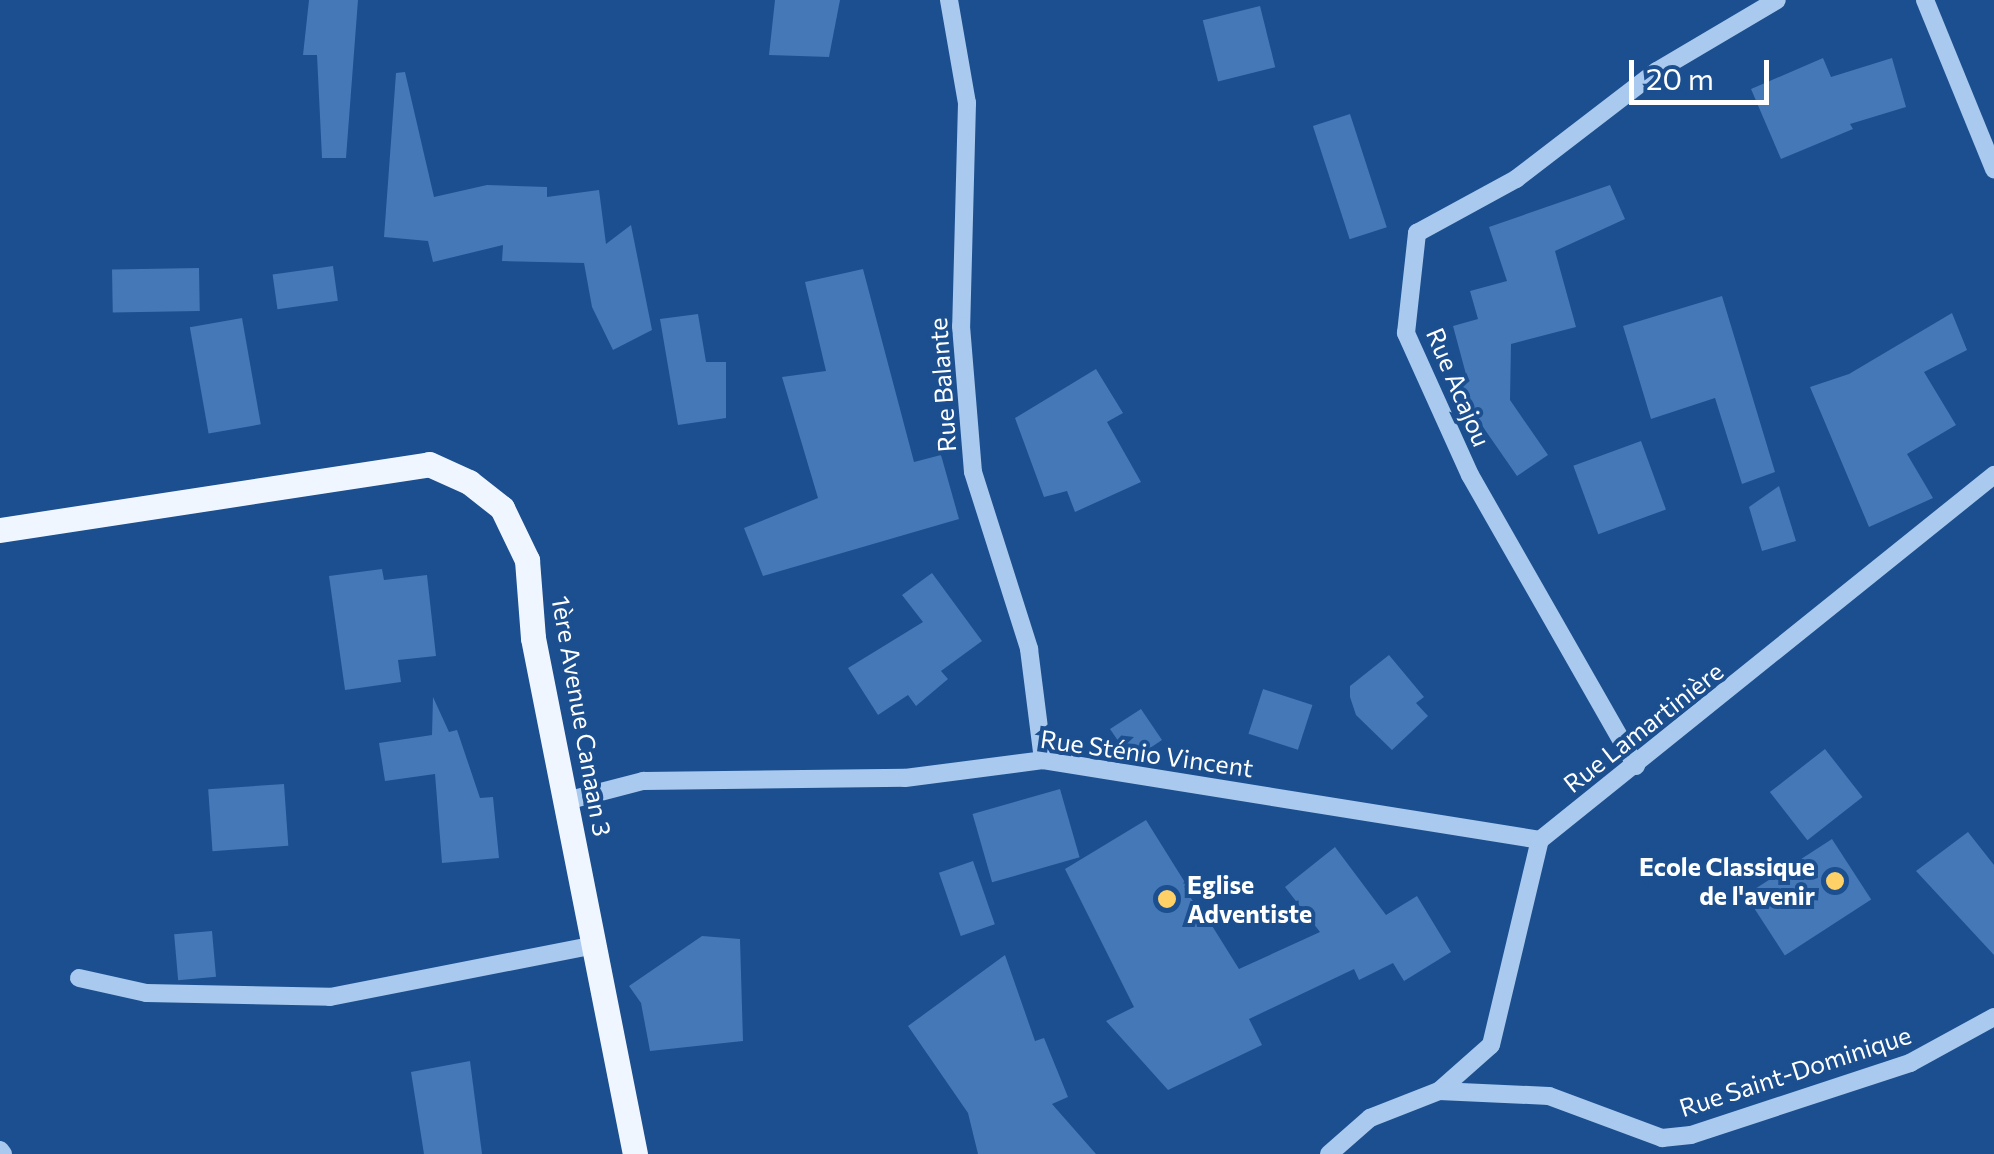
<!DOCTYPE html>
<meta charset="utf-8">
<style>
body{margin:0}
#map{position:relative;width:1994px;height:1154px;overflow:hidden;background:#1b4f8f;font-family:Commissioner,sans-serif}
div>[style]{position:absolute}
.building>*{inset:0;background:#4478b7;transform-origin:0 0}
.minor>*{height:18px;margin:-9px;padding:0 9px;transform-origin:9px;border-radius:9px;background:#a9c9ee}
.major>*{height:25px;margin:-12.5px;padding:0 12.5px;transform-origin:12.5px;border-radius:12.5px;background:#f0f6ff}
.dots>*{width:28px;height:28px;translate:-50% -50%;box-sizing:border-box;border:5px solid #1b4f8f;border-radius:50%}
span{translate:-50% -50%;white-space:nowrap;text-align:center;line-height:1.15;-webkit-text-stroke:8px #1b4f8f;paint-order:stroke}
.street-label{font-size:25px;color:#fff}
.poi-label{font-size:25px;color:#fff;font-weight:700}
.right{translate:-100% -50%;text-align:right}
.left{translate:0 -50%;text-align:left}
.scale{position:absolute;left:1629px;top:60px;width:140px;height:45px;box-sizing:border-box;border:5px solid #fff;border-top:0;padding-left:12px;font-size:30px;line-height:35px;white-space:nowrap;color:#fff;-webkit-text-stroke:8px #1b4f8f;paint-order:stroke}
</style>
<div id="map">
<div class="building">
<div style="clip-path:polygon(309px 0,358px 0,346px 158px,322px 158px,317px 55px,303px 55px)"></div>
<div style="clip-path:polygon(775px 0,840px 0,829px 57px,769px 55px)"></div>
<div style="left:1260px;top:6px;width:63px;height:59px;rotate:76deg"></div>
<div style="clip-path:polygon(1823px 58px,1831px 77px,1892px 58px,1906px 107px,1850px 124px,1853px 129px,1781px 159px,1751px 89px)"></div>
<div style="clip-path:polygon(405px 72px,434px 197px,487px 185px,547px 187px,547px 197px,599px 190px,606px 244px,631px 225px,652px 330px,613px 350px,592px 307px,584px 263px,502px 261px,503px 245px,433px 262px,428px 241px,384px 237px,396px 73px)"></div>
<div style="left:1350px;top:114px;width:119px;height:39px;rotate:72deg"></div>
<div style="clip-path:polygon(1610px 185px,1625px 219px,1555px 251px,1576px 327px,1511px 344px,1510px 400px,1548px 455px,1517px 476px,1449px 378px,1467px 378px,1453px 326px,1478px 319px,1470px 291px,1507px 281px,1489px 227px)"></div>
<div style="left:333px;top:266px;width:35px;height:61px;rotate:82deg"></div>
<div style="left:199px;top:268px;width:43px;height:87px;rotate:89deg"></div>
<div style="clip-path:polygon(863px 269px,914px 462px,941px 455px,959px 519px,763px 576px,744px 528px,818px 498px,782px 377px,826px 371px,805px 282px)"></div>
<div style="clip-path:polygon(1722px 296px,1775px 472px,1742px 484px,1715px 398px,1651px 419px,1623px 326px)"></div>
<div style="clip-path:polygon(1952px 313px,1967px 350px,1924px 372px,1956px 425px,1907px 454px,1933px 498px,1869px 527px,1810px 387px,1849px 374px)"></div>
<div style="clip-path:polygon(698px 314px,706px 362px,726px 362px,726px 418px,678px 425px,660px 319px)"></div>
<div style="left:242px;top:318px;width:108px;height:53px;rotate:80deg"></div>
<div style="clip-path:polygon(1096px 369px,1123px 413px,1107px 422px,1141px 482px,1075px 512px,1067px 491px,1044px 497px,1015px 418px)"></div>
<div style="left:1641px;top:441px;width:73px;height:72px;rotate:70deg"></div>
<div style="clip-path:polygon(1779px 486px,1796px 541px,1762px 551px,1749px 507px)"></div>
<div style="clip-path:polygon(382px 569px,384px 580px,427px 575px,436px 656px,398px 660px,401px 682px,345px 690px,329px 576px)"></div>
<div style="clip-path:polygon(932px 573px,982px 641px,941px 671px,948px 679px,916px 706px,908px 695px,878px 715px,848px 668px,923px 622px,902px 595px)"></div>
<div style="clip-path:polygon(1389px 655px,1424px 697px,1416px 703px,1428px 716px,1392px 750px,1356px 715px,1350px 697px,1350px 686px)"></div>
<div style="left:1263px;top:689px;width:52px;height:47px;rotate:18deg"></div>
<div style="clip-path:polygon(433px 697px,449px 732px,457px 730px,480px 798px,493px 797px,499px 858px,442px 863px,435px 774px,385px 781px,379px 743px,432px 735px)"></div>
<div style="clip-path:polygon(1141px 709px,1162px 740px,1141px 754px,1127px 754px,1110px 729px)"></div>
<div style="left:1825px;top:749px;width:61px;height:70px;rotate:52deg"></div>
<div style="left:284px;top:784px;width:62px;height:76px;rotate:86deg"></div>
<div style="left:1060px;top:789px;width:71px;height:91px;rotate:74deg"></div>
<div style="clip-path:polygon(1146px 820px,1239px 969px,1320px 932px,1285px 887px,1335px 847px,1386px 915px,1417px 896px,1451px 952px,1404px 981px,1393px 963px,1359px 980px,1354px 969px,1249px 1019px,1262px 1045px,1168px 1090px,1106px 1021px,1134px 1007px,1065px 869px)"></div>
<div style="clip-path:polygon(1968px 832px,1994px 865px,1994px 955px,1916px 871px)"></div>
<div style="left:1832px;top:839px;width:72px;height:103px;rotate:57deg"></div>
<div style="left:973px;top:861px;width:67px;height:36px;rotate:71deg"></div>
<div style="left:212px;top:931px;width:46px;height:38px;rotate:85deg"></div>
<div style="clip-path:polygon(702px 936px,740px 939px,743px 1041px,650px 1051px,641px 1003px,629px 986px)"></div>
<div style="clip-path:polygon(1005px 955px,1035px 1041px,1044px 1038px,1068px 1097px,1052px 1104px,1096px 1154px,978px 1154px,968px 1113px,908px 1026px)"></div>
<div style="clip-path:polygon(470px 1061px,482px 1154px,424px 1154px,411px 1072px)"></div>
</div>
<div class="minor">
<div style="left:949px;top:0;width:105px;rotate:80.1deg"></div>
<div style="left:967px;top:103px;width:223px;rotate:91.5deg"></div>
<div style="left:961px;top:326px;width:146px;rotate:85.3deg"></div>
<div style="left:973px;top:472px;width:186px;rotate:72.4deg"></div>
<div style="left:1029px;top:649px;width:112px;rotate:82.8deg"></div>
<div style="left:1925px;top:0;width:183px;rotate:67.8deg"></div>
<div style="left:1636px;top:766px;width:335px;rotate:-119.7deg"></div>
<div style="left:1470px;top:475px;width:156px;rotate:-114.3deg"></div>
<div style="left:1406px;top:333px;width:101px;rotate:-83.7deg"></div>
<div style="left:1417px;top:233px;width:113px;rotate:-28.6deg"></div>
<div style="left:1516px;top:179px;width:178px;rotate:-37.5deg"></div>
<div style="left:1657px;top:71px;width:139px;rotate:-30.6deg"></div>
<div style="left:566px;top:801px;width:80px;rotate:-14.6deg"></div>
<div style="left:643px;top:781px;width:262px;rotate:-0.7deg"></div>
<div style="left:905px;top:778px;width:139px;rotate:-7.4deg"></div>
<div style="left:1043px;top:760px;width:503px;rotate:9.14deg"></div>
<div style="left:79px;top:978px;width:69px;rotate:12.6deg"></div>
<div style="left:146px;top:993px;width:184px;rotate:1.2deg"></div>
<div style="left:330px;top:997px;width:269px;rotate:-11.1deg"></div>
<div style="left:1439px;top:1091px;width:69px;rotate:-41.5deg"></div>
<div style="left:1491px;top:1045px;width:211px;rotate:-76.6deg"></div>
<div style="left:1540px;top:840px;width:583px;rotate:-38.8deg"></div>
<div style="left:0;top:1150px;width:5px;rotate:53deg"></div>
<div style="left:1329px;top:1154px;width:55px;rotate:-41.3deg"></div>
<div style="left:1370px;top:1118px;width:74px;rotate:-21.4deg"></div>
<div style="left:1439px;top:1091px;width:110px;rotate:2.6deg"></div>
<div style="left:1549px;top:1096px;width:121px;rotate:20.4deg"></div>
<div style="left:1662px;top:1138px;width:29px;rotate:-6deg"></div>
<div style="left:1691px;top:1135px;width:231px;rotate:-18.2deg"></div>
<div style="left:1910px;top:1063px;width:96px;rotate:-28.7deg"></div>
</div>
<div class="major">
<div style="left:0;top:530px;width:434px;rotate:-8.7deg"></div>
<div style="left:429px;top:464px;width:44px;rotate:24.2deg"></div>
<div style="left:469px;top:482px;width:42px;rotate:38.2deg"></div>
<div style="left:502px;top:508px;width:58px;rotate:64.3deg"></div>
<div style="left:527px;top:560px;width:78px;rotate:85.6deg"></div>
<div style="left:533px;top:638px;width:526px;rotate:78.82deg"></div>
</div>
<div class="dots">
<div style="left:1835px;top:881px;background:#ffd166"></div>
<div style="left:1167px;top:899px;background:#ffd166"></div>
</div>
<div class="street-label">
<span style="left:942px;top:385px;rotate:-94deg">Rue Balante</span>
<span style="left:1459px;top:387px;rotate:67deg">Rue Acajou</span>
<span style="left:582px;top:716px;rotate:80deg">1ère Avenue Canaan 3</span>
<span style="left:1643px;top:727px;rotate:-38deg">Rue Lamartinière</span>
<span style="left:1147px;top:753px;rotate:8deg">Rue Sténio Vincent</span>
<span style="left:1795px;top:1071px;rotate:-18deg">Rue Saint-Dominique</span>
</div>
<div class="poi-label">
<span class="right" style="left:1815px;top:881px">Ecole Classique<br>de l'avenir</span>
<span class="left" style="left:1187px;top:899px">Eglise<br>Adventiste</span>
</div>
<div class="scale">20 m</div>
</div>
